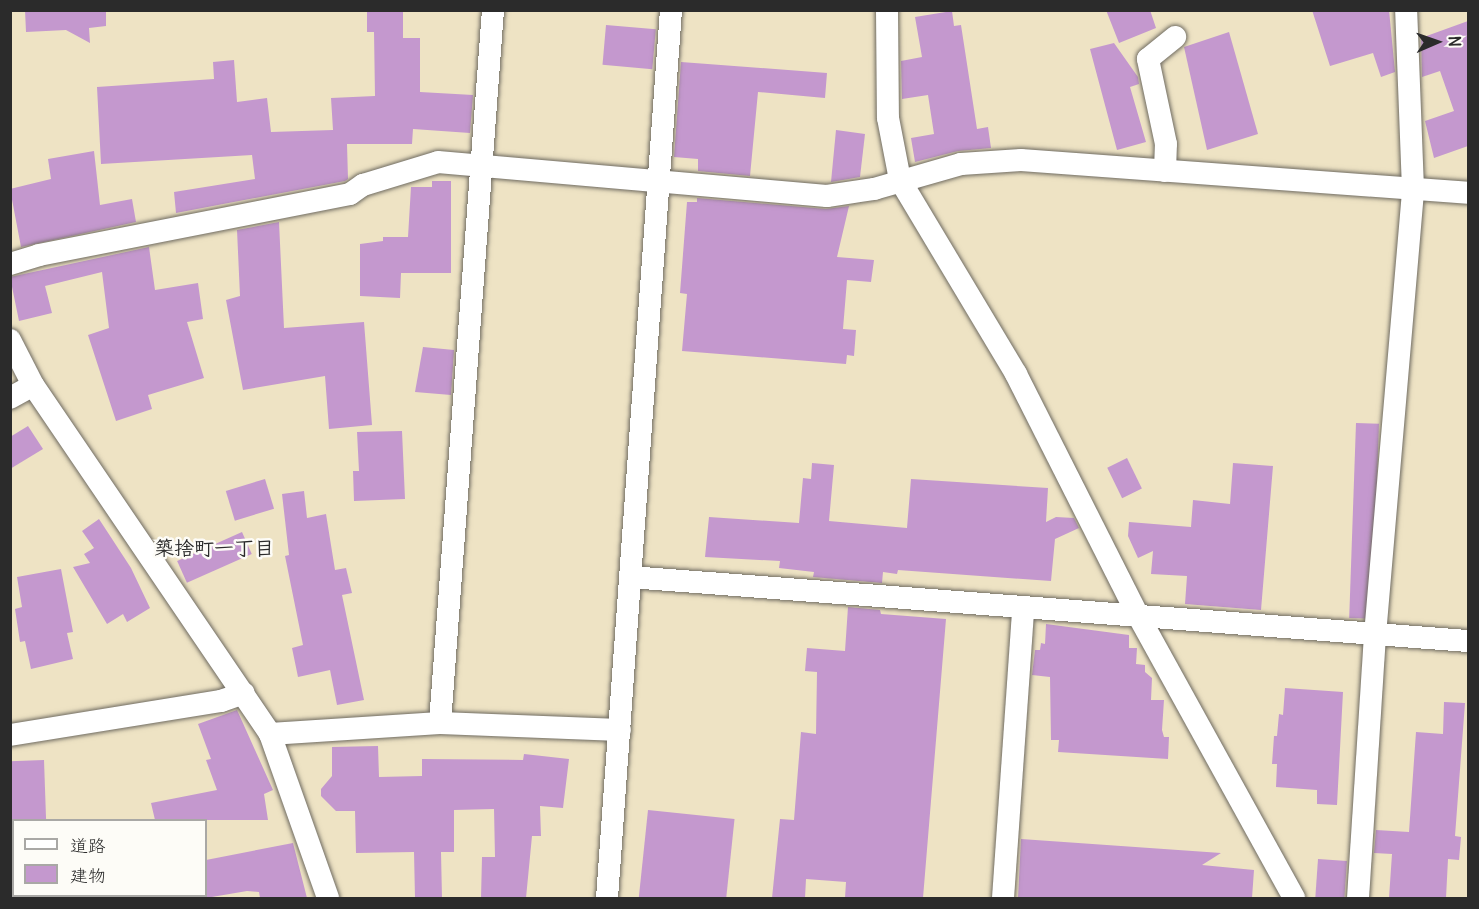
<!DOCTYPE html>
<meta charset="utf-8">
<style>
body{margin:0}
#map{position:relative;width:1479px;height:909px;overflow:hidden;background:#eee3c4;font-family:Delius,"Klee One",sans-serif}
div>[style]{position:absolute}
.building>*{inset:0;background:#c498ce;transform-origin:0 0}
.roads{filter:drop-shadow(0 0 2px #6f6b61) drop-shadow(0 0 2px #6f6b61)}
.street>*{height:22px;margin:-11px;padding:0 11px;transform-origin:11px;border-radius:11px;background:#fff}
span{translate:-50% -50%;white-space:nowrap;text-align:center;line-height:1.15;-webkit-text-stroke:5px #fdfcf7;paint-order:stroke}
.neighbourhood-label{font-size:20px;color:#2b2b2b;font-weight:700}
.frame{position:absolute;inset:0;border:12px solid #2b2b2b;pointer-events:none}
.legend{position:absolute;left:12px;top:819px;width:195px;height:78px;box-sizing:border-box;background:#fdfcf7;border:2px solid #a9a8a5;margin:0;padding:8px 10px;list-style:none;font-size:18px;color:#2b2b2b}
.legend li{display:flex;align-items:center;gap:12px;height:30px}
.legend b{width:30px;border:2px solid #a9a8a5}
.north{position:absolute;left:1407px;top:12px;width:60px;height:60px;-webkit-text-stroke:4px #fdfcf7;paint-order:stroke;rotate:88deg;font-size:16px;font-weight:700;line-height:24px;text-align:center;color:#2b2b2b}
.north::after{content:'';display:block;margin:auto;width:21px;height:27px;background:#2b2b2b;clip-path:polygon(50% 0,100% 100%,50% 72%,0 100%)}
</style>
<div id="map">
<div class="building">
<div style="clip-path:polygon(25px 10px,106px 10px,106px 26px,89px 28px,90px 43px,66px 30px,26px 32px)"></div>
<div style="clip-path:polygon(367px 10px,403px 10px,403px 38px,420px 38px,420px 92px,473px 95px,470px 133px,413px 129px,412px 144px,347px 144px,348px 179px,345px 181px,176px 213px,174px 192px,255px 179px,252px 155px,101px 164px,97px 87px,214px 79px,213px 62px,234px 60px,237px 102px,267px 98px,271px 132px,333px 130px,331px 98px,375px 96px,374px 32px,367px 32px)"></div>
<div style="clip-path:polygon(1106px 10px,1150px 10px,1156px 28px,1119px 43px)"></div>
<div style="clip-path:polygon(1312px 10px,1389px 10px,1395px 72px,1381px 77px,1373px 53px,1330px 66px)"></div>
<div style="clip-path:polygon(952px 11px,954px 26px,961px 25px,977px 129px,988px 127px,991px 148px,958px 151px,915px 162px,911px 138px,934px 134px,928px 95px,902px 99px,901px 61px,922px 57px,915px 17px)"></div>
<div style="clip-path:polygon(1468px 21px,1468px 146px,1434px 158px,1425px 121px,1454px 111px,1440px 71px,1422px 77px,1421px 38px)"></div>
<div style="left:606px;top:25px;width:50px;height:40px;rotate:5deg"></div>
<div style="clip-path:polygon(1229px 32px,1258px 134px,1207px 150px,1184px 47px)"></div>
<div style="clip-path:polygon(1114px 43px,1138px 77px,1139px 84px,1130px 87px,1146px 142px,1117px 150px,1090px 49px)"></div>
<div style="clip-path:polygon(681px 62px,827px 73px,825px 98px,758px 92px,750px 176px,698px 171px,698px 159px,674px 157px)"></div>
<div style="clip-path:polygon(836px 130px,865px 134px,860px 177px,831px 182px)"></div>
<div style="clip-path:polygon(94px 151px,100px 205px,132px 199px,136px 222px,21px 247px,10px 189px,51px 179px,48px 159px)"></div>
<div style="clip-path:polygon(432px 181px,451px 181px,451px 273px,401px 273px,400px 298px,360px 296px,360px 244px,383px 241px,383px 237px,408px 237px,411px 187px,432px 187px)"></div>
<div style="clip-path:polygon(697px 198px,826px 209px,849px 206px,837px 257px,874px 260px,871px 282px,847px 280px,843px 329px,856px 330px,854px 356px,847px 355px,846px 364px,682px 351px,687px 294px,680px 293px,687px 202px,697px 202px)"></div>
<div style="clip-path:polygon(279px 222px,284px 328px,364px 322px,372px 425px,329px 429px,325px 376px,243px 390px,226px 300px,240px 296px,237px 230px)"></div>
<div style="clip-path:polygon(149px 247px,155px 290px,198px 283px,203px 319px,187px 322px,204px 378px,148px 395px,152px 409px,116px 421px,88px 335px,109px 328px,102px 272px,45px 286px,52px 313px,19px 321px,10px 277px)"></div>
<div style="clip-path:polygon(423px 347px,454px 350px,451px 395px,415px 392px)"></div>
<div style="left:1356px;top:423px;width:23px;height:195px;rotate:2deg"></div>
<div style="clip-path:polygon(28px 426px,43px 449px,10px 469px,10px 437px)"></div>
<div style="clip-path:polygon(402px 431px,405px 499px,354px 501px,353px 471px,359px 471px,357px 432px)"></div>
<div style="left:1127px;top:458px;width:34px;height:22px;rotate:64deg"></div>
<div style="clip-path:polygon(812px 463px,834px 465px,829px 521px,907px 528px,911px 479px,1048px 488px,1046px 522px,1056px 517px,1074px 518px,1079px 528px,1055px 539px,1051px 581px,898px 570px,897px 574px,883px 572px,882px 583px,813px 577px,814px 572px,779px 568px,780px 561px,705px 557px,709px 517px,799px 523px,803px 478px,811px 479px)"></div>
<div style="clip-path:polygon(1233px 463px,1273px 466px,1261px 610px,1185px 604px,1187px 576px,1151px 574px,1153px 551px,1138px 558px,1128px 536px,1129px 522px,1191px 527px,1193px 500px,1230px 504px)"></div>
<div style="left:265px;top:479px;width:31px;height:41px;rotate:73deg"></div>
<div style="clip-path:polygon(304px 491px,307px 518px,326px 514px,335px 570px,346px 568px,352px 593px,342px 595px,364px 700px,337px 705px,330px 670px,298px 677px,292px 648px,303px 645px,285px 556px,289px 555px,282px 494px)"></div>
<div style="clip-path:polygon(99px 519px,131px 568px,150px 608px,127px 622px,123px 614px,107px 624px,73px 567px,90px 563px,84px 554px,94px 548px,82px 531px)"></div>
<div style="left:242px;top:532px;width:24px;height:71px;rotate:66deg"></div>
<div style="clip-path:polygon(61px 569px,73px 632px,67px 633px,73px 659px,31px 669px,25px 641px,20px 642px,15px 609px,22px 607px,17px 577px)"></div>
<div style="clip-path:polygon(848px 607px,880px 610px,881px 614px,946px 619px,923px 898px,845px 898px,846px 882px,806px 879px,805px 898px,772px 898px,780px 819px,794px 820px,801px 732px,816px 734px,817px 672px,805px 671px,807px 648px,845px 651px)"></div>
<div style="clip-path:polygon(1046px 624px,1129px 635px,1129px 648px,1137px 648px,1136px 664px,1145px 665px,1145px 672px,1152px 678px,1151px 700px,1164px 700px,1162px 730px,1164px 737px,1169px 737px,1168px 759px,1058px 752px,1059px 740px,1051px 740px,1050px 677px,1032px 675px,1035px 650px,1040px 650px,1041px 643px,1045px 644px)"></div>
<div style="clip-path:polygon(1285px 688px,1343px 692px,1337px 805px,1317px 804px,1317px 790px,1276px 787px,1277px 764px,1272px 764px,1274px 736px,1277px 736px,1279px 714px,1283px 715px)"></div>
<div style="clip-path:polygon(1444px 702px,1465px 703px,1455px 836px,1461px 837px,1459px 860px,1448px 859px,1446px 898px,1389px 898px,1392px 854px,1374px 853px,1376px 830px,1409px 832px,1416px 732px,1443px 734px)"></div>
<div style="clip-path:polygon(237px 710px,273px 790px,264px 794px,268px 820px,155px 820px,151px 803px,217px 790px,206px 760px,211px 759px,198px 724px)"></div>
<div style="clip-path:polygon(378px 746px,379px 777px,422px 776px,422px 759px,523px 760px,524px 754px,569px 759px,563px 808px,540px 806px,541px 836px,532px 836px,526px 898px,481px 898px,482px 857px,495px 857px,494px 809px,454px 810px,454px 852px,441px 852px,442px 898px,415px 898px,414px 852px,356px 853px,355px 811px,336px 811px,321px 796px,321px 789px,332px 776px,332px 747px)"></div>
<div style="left:44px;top:760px;width:60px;height:34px;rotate:88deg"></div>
<div style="left:648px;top:810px;width:87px;height:88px;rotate:6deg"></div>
<div style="clip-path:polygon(1021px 839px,1221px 853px,1202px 865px,1254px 870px,1252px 898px,1018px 898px)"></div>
<div style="clip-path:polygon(293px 843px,307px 898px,260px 898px,259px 892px,247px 891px,206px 898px,206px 860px)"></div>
<div style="left:1318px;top:859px;width:29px;height:39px;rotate:4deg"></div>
</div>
<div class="roads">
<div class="street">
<div style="left:887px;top:10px;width:108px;rotate:89.5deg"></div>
<div style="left:888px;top:118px;width:63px;rotate:79deg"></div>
<div style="left:900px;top:180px;width:226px;rotate:59.1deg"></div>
<div style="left:1016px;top:374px;width:272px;rotate:63.2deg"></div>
<div style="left:1139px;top:617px;width:321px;rotate:61.1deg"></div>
<div style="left:1165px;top:171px;width:27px;rotate:-88deg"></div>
<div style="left:1166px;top:144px;width:87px;rotate:-102deg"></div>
<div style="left:1148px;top:59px;width:35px;rotate:-39deg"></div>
<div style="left:10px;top:264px;width:30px;rotate:-17deg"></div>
<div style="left:39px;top:255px;width:317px;rotate:-11.1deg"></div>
<div style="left:350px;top:194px;width:16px;rotate:-35deg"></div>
<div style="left:363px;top:185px;width:78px;rotate:-17deg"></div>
<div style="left:438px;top:162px;width:390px;rotate:5deg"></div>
<div style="left:827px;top:196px;width:48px;rotate:-8.5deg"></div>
<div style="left:874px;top:189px;width:91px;rotate:-16deg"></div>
<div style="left:961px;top:164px;width:60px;rotate:-3.8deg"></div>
<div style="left:1021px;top:160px;width:448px;rotate:4.2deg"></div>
<div style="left:10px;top:340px;width:51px;rotate:62.9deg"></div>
<div style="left:33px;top:385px;width:422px;rotate:55.8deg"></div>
<div style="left:270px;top:734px;width:174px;rotate:70.5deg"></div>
<div style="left:10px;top:398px;width:26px;rotate:-29deg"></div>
<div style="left:630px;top:577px;width:840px;rotate:4.37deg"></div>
<div style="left:440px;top:723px;width:715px;rotate:-85.75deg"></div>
<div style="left:270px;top:734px;width:170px;rotate:-3.7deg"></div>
<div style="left:440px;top:723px;width:180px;rotate:2.2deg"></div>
<div style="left:10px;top:735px;width:214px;rotate:-9.2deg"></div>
<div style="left:221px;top:701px;width:24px;rotate:-19deg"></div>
<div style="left:607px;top:898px;width:890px;rotate:-85.88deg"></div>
<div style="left:1003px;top:898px;width:290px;rotate:-86deg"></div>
<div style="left:1358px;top:898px;width:264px;rotate:-86.3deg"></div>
<div style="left:1375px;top:635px;width:448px;rotate:-85.1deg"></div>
<div style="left:1413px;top:189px;width:179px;rotate:-92.2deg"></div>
</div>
</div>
<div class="neighbourhood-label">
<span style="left:214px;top:547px">築捨町一丁目</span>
</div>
<div class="frame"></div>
<ul class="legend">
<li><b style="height:8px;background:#fff"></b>道路</li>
<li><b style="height:16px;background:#c498ce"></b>建物</li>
</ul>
<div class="north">N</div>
</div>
